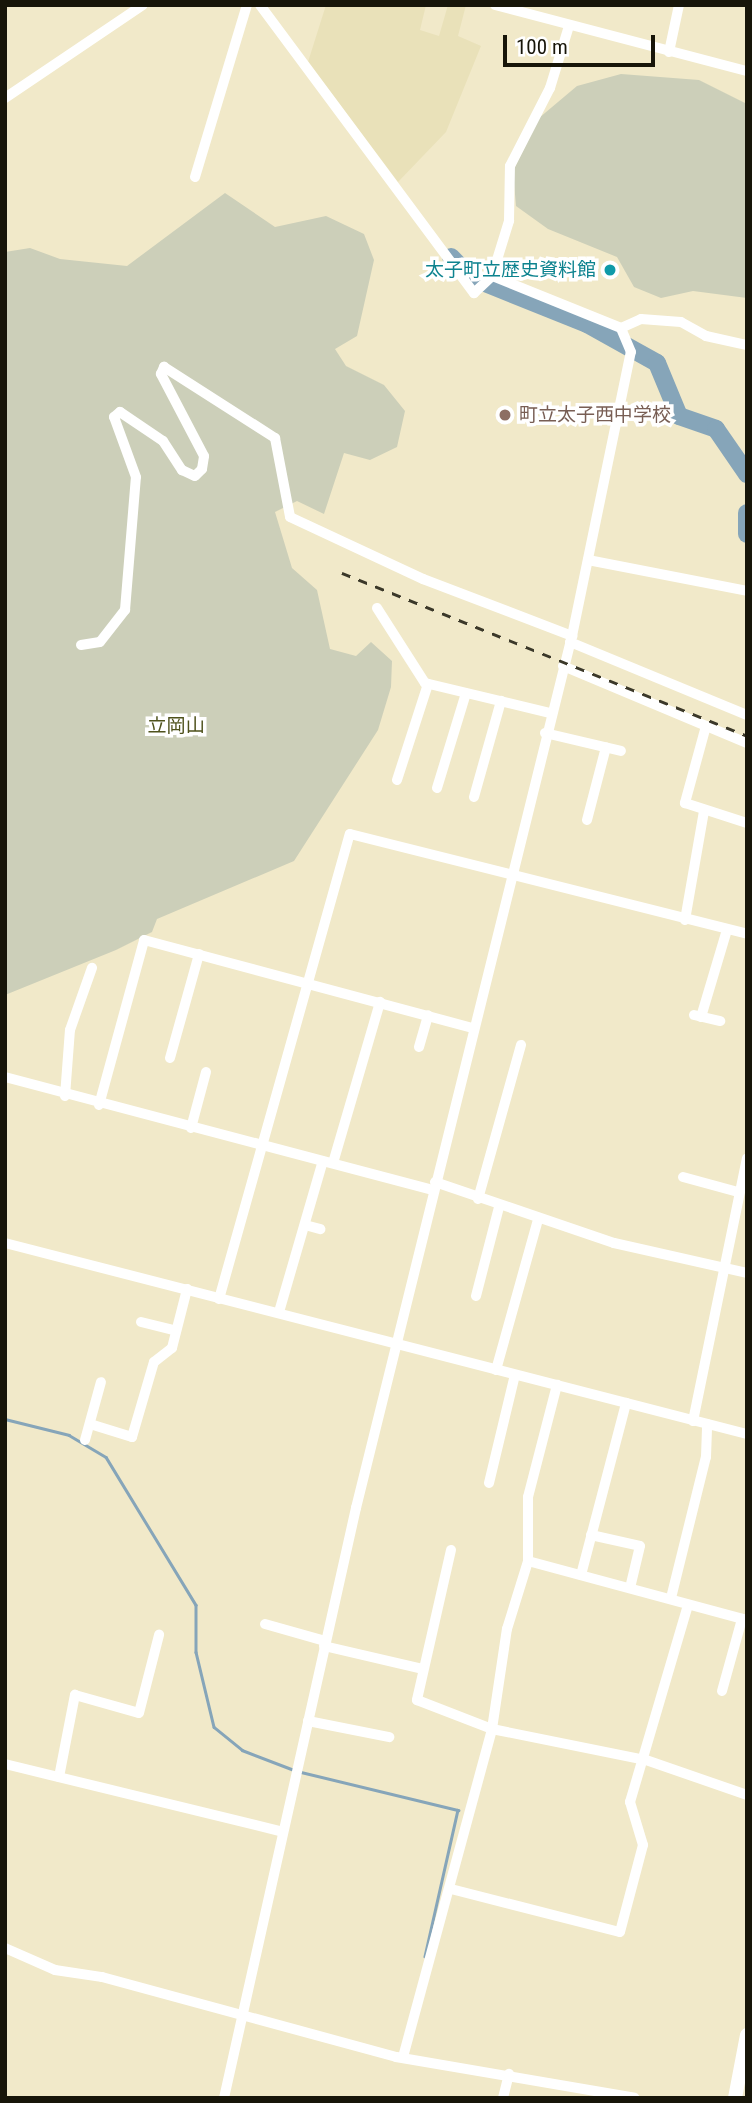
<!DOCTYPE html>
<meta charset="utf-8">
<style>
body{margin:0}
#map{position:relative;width:752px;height:2103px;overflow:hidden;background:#f1e9c9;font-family:"Roboto Condensed","Noto Sans JP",sans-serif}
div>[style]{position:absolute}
.built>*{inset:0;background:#e9e1b9}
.green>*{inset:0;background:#cccfb9}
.stream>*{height:2.5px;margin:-1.25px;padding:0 1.25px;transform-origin:1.25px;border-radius:1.25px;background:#86a5b9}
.river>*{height:18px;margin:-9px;padding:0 9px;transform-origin:9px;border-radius:9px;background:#86a5b9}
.minor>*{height:10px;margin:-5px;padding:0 5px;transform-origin:5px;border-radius:5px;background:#fff}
.major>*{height:14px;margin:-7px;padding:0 7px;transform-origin:7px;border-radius:7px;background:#fff}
.rail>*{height:2.5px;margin-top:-1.25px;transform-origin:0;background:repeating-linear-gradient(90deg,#3b3829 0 9px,transparent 0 18px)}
.dots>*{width:19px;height:19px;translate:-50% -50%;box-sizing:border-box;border:4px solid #fff;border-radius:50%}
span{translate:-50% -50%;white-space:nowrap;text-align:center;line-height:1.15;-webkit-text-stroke:7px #fff;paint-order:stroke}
.culture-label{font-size:19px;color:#0d838f}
.right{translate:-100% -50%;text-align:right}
.education-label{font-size:19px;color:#785e54}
.left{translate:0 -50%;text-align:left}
.park-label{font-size:19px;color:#4f521c}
.frame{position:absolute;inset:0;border:7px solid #171509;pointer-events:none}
.scale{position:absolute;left:503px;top:35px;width:152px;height:32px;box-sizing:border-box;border:4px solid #171509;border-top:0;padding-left:9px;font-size:21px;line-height:24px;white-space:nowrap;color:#171509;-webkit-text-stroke:5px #fff;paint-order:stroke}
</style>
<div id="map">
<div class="built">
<div style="clip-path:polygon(326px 5px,426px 5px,420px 30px,439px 36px,448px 5px,466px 5px,458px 36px,481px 46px,446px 132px,398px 182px,308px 62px)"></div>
</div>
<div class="green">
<div style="clip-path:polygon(621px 74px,699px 80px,747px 104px,747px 298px,693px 291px,661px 298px,634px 287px,617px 257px,548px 229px,516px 206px,513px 171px,539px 118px,577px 86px)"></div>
<div style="clip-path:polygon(225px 193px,275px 227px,326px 216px,364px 234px,374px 260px,357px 336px,335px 349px,346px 366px,384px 385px,405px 411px,397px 447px,370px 460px,344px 453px,324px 514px,297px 501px,275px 512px,292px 568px,317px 590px,330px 649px,356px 656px,371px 642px,392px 661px,391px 687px,378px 730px,294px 861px,157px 919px,152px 932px,116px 950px,5px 995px,5px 252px,30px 248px,60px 259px,127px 266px)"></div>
</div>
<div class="stream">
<div style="left:5px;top:1419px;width:66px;rotate:14deg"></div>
<div style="left:69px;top:1435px;width:43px;rotate:30.7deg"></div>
<div style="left:106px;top:1457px;width:173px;rotate:58.7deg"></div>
<div style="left:196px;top:1605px;width:47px;rotate:90deg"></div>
<div style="left:196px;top:1652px;width:77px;rotate:76.5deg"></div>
<div style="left:214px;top:1727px;width:36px;rotate:39deg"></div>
<div style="left:242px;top:1750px;width:56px;rotate:21deg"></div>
<div style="left:301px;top:1772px;width:162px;rotate:13.6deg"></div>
<div style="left:458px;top:1810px;width:150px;rotate:102.7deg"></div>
</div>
<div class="river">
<div style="left:451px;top:257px;width:28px;rotate:46deg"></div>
<div style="left:470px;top:277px;width:126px;rotate:21.9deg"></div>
<div style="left:587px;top:324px;width:80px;rotate:29.1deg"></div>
<div style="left:657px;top:363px;width:57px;rotate:67.5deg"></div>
<div style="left:679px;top:416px;width:39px;rotate:19deg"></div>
<div style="left:716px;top:429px;width:55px;rotate:55.4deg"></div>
<div style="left:747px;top:513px;width:21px;rotate:90deg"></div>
</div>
<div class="minor">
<div style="left:260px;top:5px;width:359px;rotate:53.4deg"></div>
<div style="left:474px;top:293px;width:25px;rotate:-43deg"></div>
<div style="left:492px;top:276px;width:58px;rotate:-72.8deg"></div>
<div style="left:509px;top:221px;width:55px;rotate:-89deg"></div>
<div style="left:510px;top:166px;width:88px;rotate:-62.9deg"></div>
<div style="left:550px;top:88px;width:65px;rotate:-73deg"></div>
<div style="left:495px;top:5px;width:260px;rotate:14.7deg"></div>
<div style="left:669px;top:52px;width:48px;rotate:-78deg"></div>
<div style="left:5px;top:98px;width:166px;rotate:-34deg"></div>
<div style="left:195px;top:177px;width:180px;rotate:-73.2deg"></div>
<div style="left:621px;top:328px;width:22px;rotate:-24deg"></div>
<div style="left:641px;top:319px;width:40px;rotate:4.3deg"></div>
<div style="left:681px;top:322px;width:29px;rotate:29deg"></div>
<div style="left:706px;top:336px;width:42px;rotate:12.4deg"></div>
<div style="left:588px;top:560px;width:162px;rotate:11deg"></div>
<div style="left:377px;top:608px;width:89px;rotate:57.4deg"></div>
<div style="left:425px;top:683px;width:129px;rotate:13.5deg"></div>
<div style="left:570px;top:642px;width:191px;rotate:22.4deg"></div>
<div style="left:81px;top:645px;width:19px;rotate:-9deg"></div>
<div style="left:100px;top:642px;width:41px;rotate:-52deg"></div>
<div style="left:125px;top:610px;width:133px;rotate:-85.3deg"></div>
<div style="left:136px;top:477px;width:64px;rotate:-110.1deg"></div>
<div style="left:114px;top:417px;width:8px;rotate:-40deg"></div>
<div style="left:120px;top:412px;width:52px;rotate:34deg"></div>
<div style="left:163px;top:441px;width:35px;rotate:57deg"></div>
<div style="left:182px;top:470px;width:14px;rotate:25deg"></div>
<div style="left:195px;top:476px;width:10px;rotate:-45deg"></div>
<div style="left:202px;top:469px;width:13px;rotate:-81deg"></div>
<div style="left:204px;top:456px;width:93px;rotate:-117.7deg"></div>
<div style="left:161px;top:374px;width:8px;rotate:-67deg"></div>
<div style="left:164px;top:367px;width:132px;rotate:32.6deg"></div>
<div style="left:275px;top:438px;width:80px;rotate:79.2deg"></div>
<div style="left:290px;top:517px;width:147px;rotate:25deg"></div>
<div style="left:423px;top:579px;width:160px;rotate:20.9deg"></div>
<div style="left:563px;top:666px;width:199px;rotate:22.7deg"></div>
<div style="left:706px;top:726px;width:80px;rotate:105.3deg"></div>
<div style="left:685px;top:803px;width:65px;rotate:17.9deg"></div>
<div style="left:545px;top:733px;width:78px;rotate:13.3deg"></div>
<div style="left:397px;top:780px;width:101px;rotate:-72.1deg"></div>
<div style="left:437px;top:788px;width:99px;rotate:-73deg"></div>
<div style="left:474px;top:797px;width:100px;rotate:-74.3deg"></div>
<div style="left:587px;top:820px;width:75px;rotate:-75.4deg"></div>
<div style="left:685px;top:920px;width:111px;rotate:-80.1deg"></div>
<div style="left:694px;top:1015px;width:27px;rotate:13deg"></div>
<div style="left:701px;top:1017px;width:91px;rotate:-73.4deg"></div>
<div style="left:419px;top:1047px;width:33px;rotate:-74deg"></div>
<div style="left:170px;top:1058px;width:108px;rotate:-74.4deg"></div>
<div style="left:5px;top:1077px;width:443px;rotate:14.8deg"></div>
<div style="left:65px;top:1096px;width:66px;rotate:-85.7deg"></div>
<div style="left:70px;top:1030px;width:66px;rotate:-70.5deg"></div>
<div style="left:99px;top:1105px;width:171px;rotate:-74.7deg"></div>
<div style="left:144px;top:940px;width:340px;rotate:15deg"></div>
<div style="left:191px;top:1128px;width:58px;rotate:-75deg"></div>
<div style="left:333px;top:1163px;width:168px;rotate:-73.7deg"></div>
<div style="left:683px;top:1177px;width:57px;rotate:15.3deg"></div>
<div style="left:435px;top:1182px;width:189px;rotate:18.8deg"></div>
<div style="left:614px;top:1243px;width:136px;rotate:12.7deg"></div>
<div style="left:478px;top:1199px;width:160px;rotate:-74.4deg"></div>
<div style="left:305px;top:1225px;width:16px;rotate:15deg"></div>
<div style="left:5px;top:1243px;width:766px;rotate:14.44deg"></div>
<div style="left:476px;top:1296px;width:92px;rotate:-75.5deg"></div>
<div style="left:219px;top:1299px;width:483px;rotate:-74.3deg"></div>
<div style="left:350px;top:834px;width:409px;rotate:14.1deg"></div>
<div style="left:279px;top:1312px;width:157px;rotate:-73.8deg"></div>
<div style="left:141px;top:1322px;width:36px;rotate:14deg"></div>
<div style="left:496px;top:1370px;width:156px;rotate:-74.4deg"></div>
<div style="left:693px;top:1421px;width:268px;rotate:-78.4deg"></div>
<div style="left:90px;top:1424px;width:44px;rotate:17.2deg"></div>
<div style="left:132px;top:1437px;width:78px;rotate:-73.7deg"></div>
<div style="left:154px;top:1362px;width:23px;rotate:-38deg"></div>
<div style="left:172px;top:1348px;width:61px;rotate:-75.7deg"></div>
<div style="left:85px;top:1440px;width:60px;rotate:-74.6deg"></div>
<div style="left:489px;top:1483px;width:111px;rotate:-76.5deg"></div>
<div style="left:591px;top:1535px;width:50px;rotate:12.7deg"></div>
<div style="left:640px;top:1546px;width:43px;rotate:103.4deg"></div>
<div style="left:451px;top:1550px;width:154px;rotate:102.8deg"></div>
<div style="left:417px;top:1700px;width:80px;rotate:21.1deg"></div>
<div style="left:492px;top:1729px;width:157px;rotate:11.4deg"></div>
<div style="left:646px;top:1760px;width:107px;rotate:19.1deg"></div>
<div style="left:528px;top:1561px;width:227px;rotate:15.1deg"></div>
<div style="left:581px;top:1575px;width:178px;rotate:-75.3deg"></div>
<div style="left:671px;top:1598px;width:145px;rotate:-76.1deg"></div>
<div style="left:706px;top:1457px;width:33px;rotate:-88deg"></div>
<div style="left:265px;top:1624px;width:62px;rotate:15.8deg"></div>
<div style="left:324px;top:1646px;width:102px;rotate:13.1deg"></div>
<div style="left:722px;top:1691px;width:75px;rotate:-74.5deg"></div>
<div style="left:308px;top:1721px;width:83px;rotate:11.2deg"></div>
<div style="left:5px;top:1764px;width:282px;rotate:13.7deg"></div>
<div style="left:59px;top:1777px;width:84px;rotate:-79deg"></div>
<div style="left:75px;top:1695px;width:66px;rotate:15.7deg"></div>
<div style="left:139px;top:1713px;width:81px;rotate:-75.6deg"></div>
<div style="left:451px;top:1889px;width:174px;rotate:14.3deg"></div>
<div style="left:620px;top:1932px;width:90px;rotate:-75.2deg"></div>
<div style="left:643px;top:1845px;width:45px;rotate:-106.8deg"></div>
<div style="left:630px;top:1802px;width:205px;rotate:-73.6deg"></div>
<div style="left:5px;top:1948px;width:55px;rotate:23.7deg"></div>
<div style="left:55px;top:1970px;width:48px;rotate:8.5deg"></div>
<div style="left:102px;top:1977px;width:305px;rotate:15.2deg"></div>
<div style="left:396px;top:2057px;width:242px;rotate:9.7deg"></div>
<div style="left:403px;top:2057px;width:340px;rotate:-74.8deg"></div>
<div style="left:492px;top:1729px;width:101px;rotate:-81.5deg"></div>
<div style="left:507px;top:1629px;width:71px;rotate:-72.8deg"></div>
<div style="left:528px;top:1561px;width:64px;rotate:-90deg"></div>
<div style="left:528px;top:1497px;width:116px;rotate:-75.5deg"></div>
<div style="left:224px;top:2098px;width:605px;rotate:-77.39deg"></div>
<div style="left:356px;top:1508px;width:898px;rotate:-76.09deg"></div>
<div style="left:572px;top:636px;width:290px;rotate:-78.3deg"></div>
<div style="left:631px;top:352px;width:26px;rotate:-113deg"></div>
<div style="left:621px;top:328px;width:139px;rotate:-158deg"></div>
<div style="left:503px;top:2098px;width:25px;rotate:-76deg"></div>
</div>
<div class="major">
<div style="left:735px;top:2098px;width:64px;rotate:-79.2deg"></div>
</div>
<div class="rail">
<div style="left:342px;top:573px;width:437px;rotate:21.9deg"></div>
</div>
<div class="dots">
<div style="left:610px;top:270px;background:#0f9aa8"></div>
<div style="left:505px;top:415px;background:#8d6e63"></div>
</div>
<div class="culture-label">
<span class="right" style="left:596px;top:270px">太子町立歴史資料館</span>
</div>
<div class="education-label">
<span class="left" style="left:519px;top:415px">町立太子西中学校</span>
</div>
<div class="park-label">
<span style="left:176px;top:726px">立岡山</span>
</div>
<div class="frame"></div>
<div class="scale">100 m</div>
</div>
